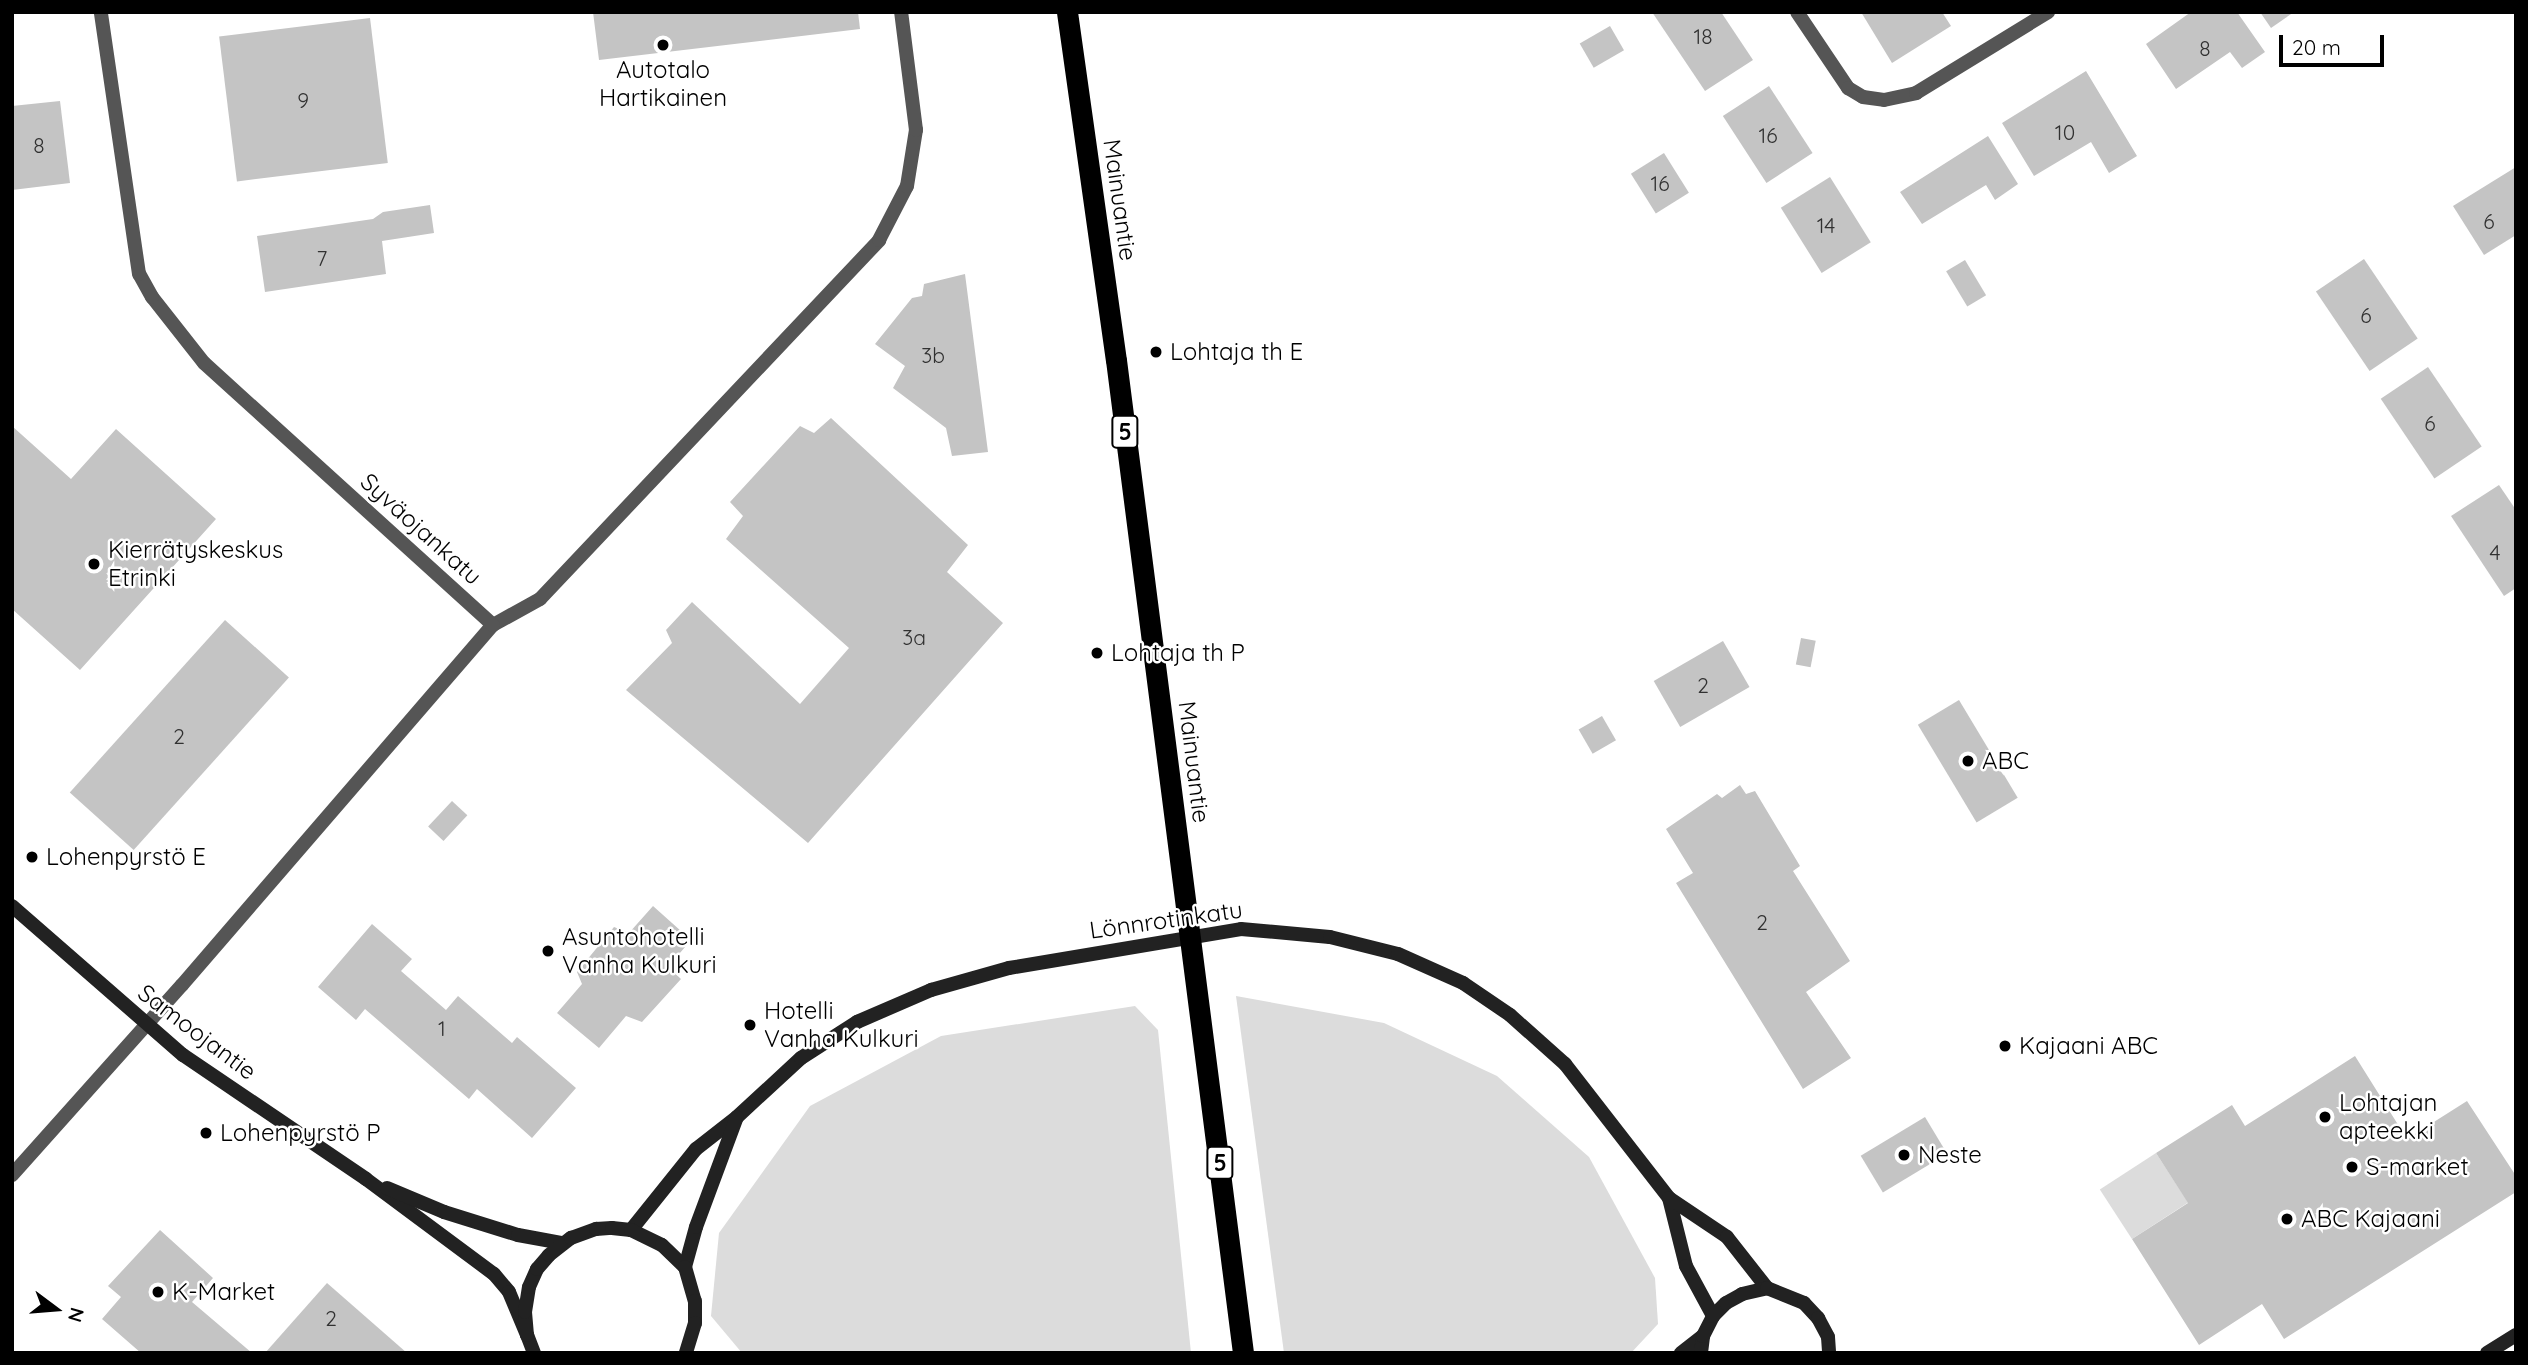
<!DOCTYPE html>
<meta charset="utf-8">
<style>
body{margin:0}
#map{position:relative;width:2528px;height:1365px;overflow:hidden;background:#fff;font-family:Quicksand,sans-serif}
div>[style]{position:absolute}
.green>*{inset:0;background:#dcdcdc;transform-origin:0 0}
.building>*{inset:0;background:#c4c4c4;transform-origin:0 0}
.street>*{height:14px;margin:-7px;padding:0 7px;transform-origin:7px;border-radius:7px;background:#555}
.secondary>*{height:14px;margin:-7px;padding:0 7px;transform-origin:7px;border-radius:7px;background:#222}
.highway>*{height:21px;margin:-10.5px;padding:0 10.5px;transform-origin:10.5px;border-radius:10.5px;background:#000}
.dots>*{width:19px;height:19px;translate:-50% -50%;box-sizing:border-box;border:4px solid #fff;border-radius:50%}
span{translate:-50% -50%;white-space:nowrap;text-align:center;line-height:1.15;-webkit-text-stroke:5px #fff;paint-order:stroke}
.number-label{font-size:21px;color:#313131}
.number-label span{-webkit-text-stroke-width:0}
.shield-label span{padding:2px 5px;background:#fff;border:2px solid;border-radius:5px;-webkit-text-stroke-width:0}
.shield-label{font-size:23px;color:#000;font-weight:700}
.poi-label{font-size:24px;color:#000}
.left{translate:0 -50%;text-align:left}
.street-label{font-size:24px;color:#000}
.frame{position:absolute;inset:0;border:14px solid #000;pointer-events:none}
.north{position:absolute;left:21px;top:1274px;width:70px;height:70px;-webkit-text-stroke:5px #fff;paint-order:stroke;rotate:106deg;font-size:19px;font-weight:700;line-height:28px;text-align:center;color:#000}
.north::after{content:'';display:block;margin:auto;width:24px;height:32px;background:#000;clip-path:polygon(50% 0,100% 100%,50% 72%,0 100%)}
.scale{position:absolute;left:2279px;top:35px;width:105px;height:32px;box-sizing:border-box;border:4px solid #000;border-top:0;padding-left:9px;font-size:21px;line-height:24px;white-space:nowrap;color:#000;-webkit-text-stroke:5px #fff;paint-order:stroke}
</style>
<div id="map">
<div class="green">
<div style="clip-path:polygon(1236px 996px,1384px 1023px,1497px 1076px,1589px 1157px,1655px 1278px,1658px 1324px,1631px 1353px,1284px 1353px)"></div>
<div style="clip-path:polygon(1135px 1006px,1158px 1030px,1191px 1353px,742px 1353px,711px 1316px,719px 1233px,810px 1106px,941px 1036px)"></div>
<div style="left:2156px;top:1153px;width:59px;height:67px;rotate:57deg"></div>
</div>
<div class="building">
<div style="clip-path:polygon(593px 12px,858px 12px,860px 29px,599px 60px)"></div>
<div style="clip-path:polygon(1652px 12px,1721px 12px,1753px 60px,1705px 91px)"></div>
<div style="clip-path:polygon(1861px 12px,1942px 12px,1951px 26px,1892px 63px)"></div>
<div style="clip-path:polygon(2191px 12px,2237px 12px,2265px 52px,2242px 68px,2230px 52px,2176px 89px,2146px 44px)"></div>
<div style="clip-path:polygon(2260px 12px,2294px 12px,2271px 28px)"></div>
<div style="left:370px;top:18px;width:146px;height:152px;rotate:83deg"></div>
<div style="left:1610px;top:26px;width:28px;height:35px;rotate:60deg"></div>
<div style="clip-path:polygon(2086px 71px,2137px 156px,2109px 173px,2091px 142px,2034px 176px,2002px 123px)"></div>
<div style="left:1769px;top:86px;width:80px;height:55px;rotate:57deg"></div>
<div style="clip-path:polygon(60px 101px,70px 183px,12px 190px,12px 106px)"></div>
<div style="clip-path:polygon(1988px 136px,2018px 184px,1995px 200px,1986px 185px,1922px 224px,1900px 192px)"></div>
<div style="left:1664px;top:153px;width:47px;height:39px;rotate:58deg"></div>
<div style="clip-path:polygon(2516px 167px,2516px 235px,2484px 255px,2453px 206px)"></div>
<div style="left:1830px;top:177px;width:77px;height:58px;rotate:58deg"></div>
<div style="clip-path:polygon(430px 205px,434px 233px,382px 241px,386px 274px,265px 292px,257px 236px,373px 219px,383px 212px)"></div>
<div style="left:2364px;top:259px;width:96px;height:58px;rotate:56deg"></div>
<div style="left:1965px;top:260px;width:41px;height:22px;rotate:59deg"></div>
<div style="clip-path:polygon(965px 274px,988px 452px,952px 456px,946px 428px,893px 388px,905px 366px,875px 344px,912px 298px,922px 296px,924px 284px)"></div>
<div style="left:2428px;top:367px;width:96px;height:57px;rotate:56deg"></div>
<div style="clip-path:polygon(831px 418px,968px 545px,947px 572px,1003px 623px,808px 843px,626px 690px,672px 643px,666px 630px,692px 602px,800px 704px,849px 648px,726px 539px,743px 516px,730px 502px,800px 426px,814px 433px)"></div>
<div style="clip-path:polygon(12px 426px,71px 479px,116px 429px,216px 519px,80px 670px,12px 609px)"></div>
<div style="clip-path:polygon(2499px 485px,2516px 510px,2516px 588px,2504px 596px,2451px 516px)"></div>
<div style="left:225px;top:620px;width:86px;height:232px;rotate:42deg"></div>
<div style="left:1801px;top:638px;width:15px;height:27px;rotate:11deg"></div>
<div style="left:1723px;top:641px;width:53px;height:80px;rotate:60deg"></div>
<div style="left:1959px;top:700px;width:114px;height:48px;rotate:59deg"></div>
<div style="left:1602px;top:716px;width:28px;height:27px;rotate:60deg"></div>
<div style="clip-path:polygon(1740px 785px,1746px 794px,1755px 791px,1800px 866px,1793px 871px,1850px 961px,1806px 992px,1851px 1058px,1803px 1089px,1676px 883px,1693px 873px,1666px 829px,1717px 794px,1722px 798px)"></div>
<div style="left:452px;top:801px;width:21px;height:35px;rotate:43deg"></div>
<div style="clip-path:polygon(653px 906px,691px 940px,668px 967px,681px 979px,642px 1022px,626px 1016px,599px 1048px,557px 1013px,582px 984px,577px 972px,614px 927px,629px 933px)"></div>
<div style="clip-path:polygon(372px 924px,412px 959px,401px 971px,446px 1010px,458px 996px,512px 1043px,517px 1037px,576px 1088px,532px 1138px,477px 1089px,469px 1099px,365px 1009px,356px 1020px,318px 987px)"></div>
<div style="clip-path:polygon(2355px 1056px,2407px 1139px,2467px 1101px,2516px 1176px,2516px 1192px,2284px 1339px,2262px 1304px,2199px 1345px,2132px 1239px,2188px 1203px,2156px 1153px,2232px 1105px,2245px 1126px)"></div>
<div style="left:1925px;top:1117px;width:43px;height:75px;rotate:59deg"></div>
<div style="clip-path:polygon(160px 1230px,213px 1278px,192px 1302px,252px 1353px,141px 1353px,102px 1319px,121px 1297px,108px 1286px)"></div>
<div style="clip-path:polygon(327px 1283px,407px 1353px,265px 1353px)"></div>
</div>
<div class="street">
<div style="left:1797px;top:12px;width:92px;rotate:56.1deg"></div>
<div style="left:1848px;top:88px;width:17px;rotate:31deg"></div>
<div style="left:1863px;top:97px;width:21px;rotate:8deg"></div>
<div style="left:1884px;top:100px;width:33px;rotate:-12deg"></div>
<div style="left:1916px;top:93px;width:155px;rotate:-31.5deg"></div>
<div style="left:493px;top:625px;width:54px;rotate:-29deg"></div>
<div style="left:540px;top:599px;width:494px;rotate:-46.6deg"></div>
<div style="left:879px;top:240px;width:61px;rotate:-62.6deg"></div>
<div style="left:907px;top:186px;width:57px;rotate:-80.9deg"></div>
<div style="left:916px;top:130px;width:119px;rotate:-97.2deg"></div>
<div style="left:12px;top:1175px;width:255px;rotate:-48.2deg"></div>
<div style="left:182px;top:985px;width:476px;rotate:-49.2deg"></div>
<div style="left:493px;top:625px;width:390px;rotate:-137.8deg"></div>
<div style="left:204px;top:363px;width:84px;rotate:-128.2deg"></div>
<div style="left:152px;top:297px;width:26px;rotate:-119deg"></div>
<div style="left:139px;top:274px;width:265px;rotate:-98.3deg"></div>
</div>
<div class="secondary">
<div style="left:12px;top:906px;width:227px;rotate:41.1deg"></div>
<div style="left:183px;top:1055px;width:221px;rotate:34.1deg"></div>
<div style="left:366px;top:1179px;width:159px;rotate:36.6deg"></div>
<div style="left:494px;top:1274px;width:23px;rotate:50deg"></div>
<div style="left:509px;top:1292px;width:47px;rotate:67.3deg"></div>
<div style="left:387px;top:1188px;width:62px;rotate:22.8deg"></div>
<div style="left:444px;top:1212px;width:77px;rotate:17.3deg"></div>
<div style="left:518px;top:1235px;width:45px;rotate:10.3deg"></div>
<div style="left:1669px;top:1198px;width:70px;rotate:76deg"></div>
<div style="left:1686px;top:1266px;width:57px;rotate:61.6deg"></div>
<div style="left:631px;top:1230px;width:104px;rotate:-51.3deg"></div>
<div style="left:696px;top:1149px;width:52px;rotate:-38deg"></div>
<div style="left:737px;top:1117px;width:87px;rotate:-42.7deg"></div>
<div style="left:801px;top:1058px;width:67px;rotate:-32.7deg"></div>
<div style="left:857px;top:1022px;width:81px;rotate:-23.4deg"></div>
<div style="left:931px;top:990px;width:81px;rotate:-15.8deg"></div>
<div style="left:1009px;top:968px;width:235px;rotate:-9.5deg"></div>
<div style="left:1241px;top:929px;width:89px;rotate:5.1deg"></div>
<div style="left:1330px;top:937px;width:70px;rotate:14deg"></div>
<div style="left:1398px;top:954px;width:71px;rotate:24deg"></div>
<div style="left:1463px;top:983px;width:57px;rotate:34.2deg"></div>
<div style="left:1510px;top:1015px;width:74px;rotate:41.7deg"></div>
<div style="left:1565px;top:1064px;width:170px;rotate:52.2deg"></div>
<div style="left:1669px;top:1198px;width:70px;rotate:33.9deg"></div>
<div style="left:1727px;top:1237px;width:65px;rotate:51.9deg"></div>
<div style="left:685px;top:1267px;width:41px;rotate:-74.6deg"></div>
<div style="left:696px;top:1227px;width:117px;rotate:-69.6deg"></div>
<div style="left:534px;top:1353px;width:19px;rotate:-111deg"></div>
<div style="left:527px;top:1335px;width:23px;rotate:-95deg"></div>
<div style="left:525px;top:1312px;width:25px;rotate:-81deg"></div>
<div style="left:529px;top:1287px;width:20px;rotate:-66deg"></div>
<div style="left:537px;top:1269px;width:18px;rotate:-49deg"></div>
<div style="left:549px;top:1255px;width:28px;rotate:-38deg"></div>
<div style="left:571px;top:1238px;width:27px;rotate:-20deg"></div>
<div style="left:596px;top:1229px;width:16px;rotate:-4deg"></div>
<div style="left:612px;top:1228px;width:19px;rotate:6deg"></div>
<div style="left:631px;top:1230px;width:34px;rotate:26deg"></div>
<div style="left:662px;top:1245px;width:32px;rotate:44deg"></div>
<div style="left:685px;top:1267px;width:35px;rotate:74deg"></div>
<div style="left:695px;top:1301px;width:22px;rotate:90deg"></div>
<div style="left:695px;top:1323px;width:31px;rotate:107deg"></div>
<div style="left:1681px;top:1353px;width:28px;rotate:-38deg"></div>
<div style="left:1701px;top:1353px;width:17px;rotate:-83deg"></div>
<div style="left:1703px;top:1336px;width:22px;rotate:-63deg"></div>
<div style="left:1713px;top:1316px;width:18px;rotate:-45deg"></div>
<div style="left:1726px;top:1303px;width:18px;rotate:-29deg"></div>
<div style="left:1742px;top:1294px;width:26px;rotate:-13deg"></div>
<div style="left:1767px;top:1288px;width:40px;rotate:22deg"></div>
<div style="left:1804px;top:1303px;width:21px;rotate:47deg"></div>
<div style="left:1818px;top:1318px;width:21px;rotate:62deg"></div>
<div style="left:1828px;top:1337px;width:16px;rotate:86deg"></div>
<div style="left:2487px;top:1353px;width:34px;rotate:-32deg"></div>
</div>
<div class="highway">
<div style="left:1067px;top:12px;width:351px;rotate:82deg"></div>
<div style="left:1116px;top:360px;width:1001px;rotate:82.71deg"></div>
</div>
<div class="dots">
<div style="left:663px;top:45px;background:#000"></div>
<div style="left:1156px;top:352px;background:#000"></div>
<div style="left:94px;top:564px;background:#000"></div>
<div style="left:1097px;top:653px;background:#000"></div>
<div style="left:1968px;top:761px;background:#000"></div>
<div style="left:32px;top:857px;background:#000"></div>
<div style="left:548px;top:951px;background:#000"></div>
<div style="left:750px;top:1025px;background:#000"></div>
<div style="left:2005px;top:1046px;background:#000"></div>
<div style="left:2325px;top:1117px;background:#000"></div>
<div style="left:206px;top:1133px;background:#000"></div>
<div style="left:1904px;top:1155px;background:#000"></div>
<div style="left:2352px;top:1167px;background:#000"></div>
<div style="left:2287px;top:1219px;background:#000"></div>
<div style="left:158px;top:1292px;background:#000"></div>
</div>
<div class="number-label">
<span style="left:1703px;top:36px">18</span>
<span style="left:2205px;top:48px">8</span>
<span style="left:303px;top:100px">9</span>
<span style="left:2065px;top:132px">10</span>
<span style="left:1768px;top:135px">16</span>
<span style="left:39px;top:145px">8</span>
<span style="left:1660px;top:183px">16</span>
<span style="left:2489px;top:221px">6</span>
<span style="left:1826px;top:225px">14</span>
<span style="left:322px;top:258px">7</span>
<span style="left:2366px;top:315px">6</span>
<span style="left:933px;top:355px">3b</span>
<span style="left:2430px;top:423px">6</span>
<span style="left:2495px;top:552px">4</span>
<span style="left:914px;top:637px">3a</span>
<span style="left:1703px;top:685px">2</span>
<span style="left:179px;top:736px">2</span>
<span style="left:1762px;top:922px">2</span>
<span style="left:442px;top:1028px">1</span>
<span style="left:331px;top:1318px">2</span>
</div>
<div class="shield-label">
<span style="left:1125px;top:432px">5</span>
<span style="left:1220px;top:1163px">5</span>
</div>
<div class="poi-label">
<span style="left:663px;top:84px">Autotalo<br>Hartikainen</span>
<span class="left" style="left:1170px;top:352px">Lohtaja th E</span>
<span class="left" style="left:108px;top:564px">Kierrätyskeskus<br>Etrinki</span>
<span class="left" style="left:1111px;top:653px">Lohtaja th P</span>
<span class="left" style="left:1982px;top:761px">ABC</span>
<span class="left" style="left:46px;top:857px">Lohenpyrstö E</span>
<span class="left" style="left:562px;top:951px">Asuntohotelli<br>Vanha Kulkuri</span>
<span class="left" style="left:764px;top:1025px">Hotelli<br>Vanha Kulkuri</span>
<span class="left" style="left:2019px;top:1046px">Kajaani ABC</span>
<span class="left" style="left:2339px;top:1117px">Lohtajan<br>apteekki</span>
<span class="left" style="left:220px;top:1133px">Lohenpyrstö P</span>
<span class="left" style="left:1918px;top:1155px">Neste</span>
<span class="left" style="left:2366px;top:1167px">S-market</span>
<span class="left" style="left:2301px;top:1219px">ABC Kajaani</span>
<span class="left" style="left:172px;top:1292px">K-Market</span>
</div>
<div class="street-label">
<span style="left:1120px;top:200px;rotate:82deg">Mainuantie</span>
<span style="left:421px;top:529px;rotate:42deg">Syväojankatu</span>
<span style="left:1194px;top:762px;rotate:83deg">Mainuantie</span>
<span style="left:1166px;top:920px;rotate:-8deg">Lönnrotinkatu</span>
<span style="left:197px;top:1032px;rotate:37deg">Samoojantie</span>
</div>
<div class="frame"></div>
<div class="north">N</div>
<div class="scale">20 m</div>
</div>
